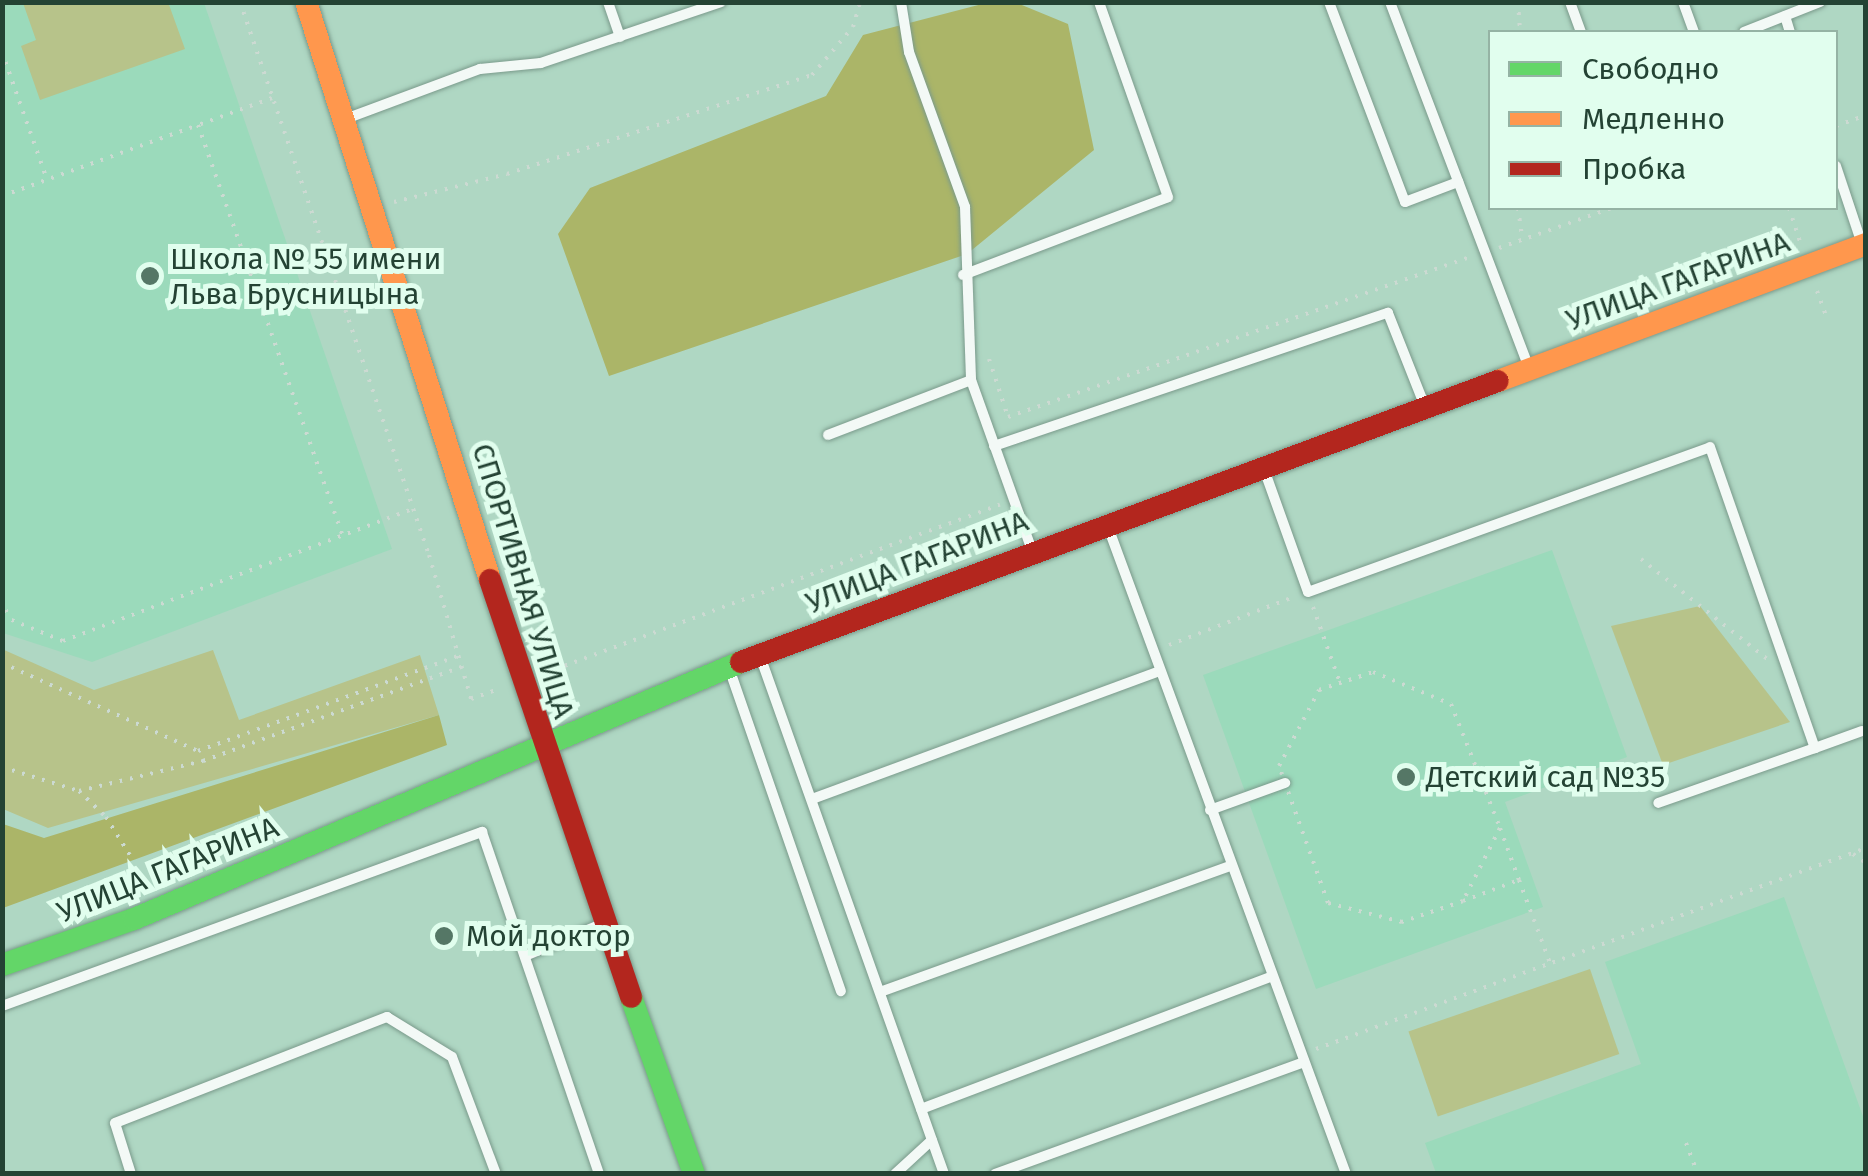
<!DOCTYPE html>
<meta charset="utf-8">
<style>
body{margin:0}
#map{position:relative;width:1868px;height:1176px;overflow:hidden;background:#afd7c3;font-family:"Fira Sans",sans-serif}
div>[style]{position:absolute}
.built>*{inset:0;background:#9bdabb}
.green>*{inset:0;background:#b7c38a;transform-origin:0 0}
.forest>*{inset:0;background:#abb568}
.path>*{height:4px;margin-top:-2px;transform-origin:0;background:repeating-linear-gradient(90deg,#ccdad2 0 2.5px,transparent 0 10.5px)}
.roads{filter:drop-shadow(0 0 2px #7a9a8b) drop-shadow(0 0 2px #7a9a8b)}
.lane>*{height:10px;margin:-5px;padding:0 5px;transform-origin:5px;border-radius:5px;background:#f3f9f6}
.fast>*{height:22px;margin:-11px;padding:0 11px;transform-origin:11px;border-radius:11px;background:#63d668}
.slow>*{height:22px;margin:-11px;padding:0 11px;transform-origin:11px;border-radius:11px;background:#ff974d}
.jam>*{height:22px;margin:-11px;padding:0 11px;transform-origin:11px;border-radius:11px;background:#b3261e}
.dots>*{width:28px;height:28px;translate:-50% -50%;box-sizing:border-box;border:5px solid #e1feee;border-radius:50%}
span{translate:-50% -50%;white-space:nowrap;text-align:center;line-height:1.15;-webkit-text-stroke:10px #e1feee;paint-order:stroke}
.poi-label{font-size:30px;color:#244334}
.left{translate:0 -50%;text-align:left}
.street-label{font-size:30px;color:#244334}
.frame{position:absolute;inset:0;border:5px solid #244334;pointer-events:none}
.legend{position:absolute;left:1488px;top:30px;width:350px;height:180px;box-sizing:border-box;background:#e1feee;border:2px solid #95b3a4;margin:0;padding:12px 18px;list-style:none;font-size:30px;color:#244334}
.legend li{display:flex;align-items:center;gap:20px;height:50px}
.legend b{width:50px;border:2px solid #95b3a4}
</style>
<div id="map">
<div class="built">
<div style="clip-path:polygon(3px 3px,204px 3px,392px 549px,92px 662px,3px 633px)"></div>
<div style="clip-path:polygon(1552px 550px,1627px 757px,1505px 802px,1543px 907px,1316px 989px,1203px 675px)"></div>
<div style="clip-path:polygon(1784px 897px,1865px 1122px,1865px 1173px,1436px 1173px,1425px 1143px,1641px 1064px,1605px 962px)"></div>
</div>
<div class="green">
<div style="clip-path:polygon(168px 2px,185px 49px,40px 100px,21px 46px,36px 40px,23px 3px)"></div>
<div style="clip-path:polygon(1700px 606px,1790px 722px,1663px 765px,1611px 626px)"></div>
<div style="clip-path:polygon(2px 649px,94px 690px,213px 650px,239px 720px,420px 655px,439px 715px,48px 828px,3px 809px)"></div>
<div style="left:1590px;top:969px;width:90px;height:192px;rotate:71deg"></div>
</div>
<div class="forest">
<div style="clip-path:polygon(986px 3px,1017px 3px,1068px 24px,1094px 150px,967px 254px,609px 376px,558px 234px,590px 188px,826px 96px,863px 35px)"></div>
<div style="clip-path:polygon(439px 715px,447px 745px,3px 908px,3px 824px,44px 838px)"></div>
</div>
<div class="path">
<div style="left:240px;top:2px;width:584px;rotate:71.13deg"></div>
<div style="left:429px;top:555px;width:150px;rotate:73.7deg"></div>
<div style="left:471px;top:699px;width:29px;rotate:-20deg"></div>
<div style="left:1518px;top:2px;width:30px;rotate:86deg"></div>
<div style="left:2px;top:52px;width:136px;rotate:70.6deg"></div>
<div style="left:272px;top:98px;width:79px;rotate:160deg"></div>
<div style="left:198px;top:125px;width:436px;rotate:70.6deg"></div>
<div style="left:1836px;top:126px;width:32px;rotate:-20deg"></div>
<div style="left:2px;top:196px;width:208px;rotate:-19.9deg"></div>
<div style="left:394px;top:202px;width:116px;rotate:-13.9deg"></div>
<div style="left:507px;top:174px;width:321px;rotate:-18deg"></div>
<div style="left:812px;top:75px;width:63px;rotate:-49.5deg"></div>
<div style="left:853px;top:27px;width:26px;rotate:-74deg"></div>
<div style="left:1518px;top:208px;width:29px;rotate:82deg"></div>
<div style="left:1789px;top:208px;width:38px;rotate:72deg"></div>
<div style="left:1499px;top:248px;width:120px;rotate:-19.5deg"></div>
<div style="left:1817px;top:291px;width:30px;rotate:70deg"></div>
<div style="left:989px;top:359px;width:61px;rotate:71.9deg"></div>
<div style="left:1008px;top:417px;width:490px;rotate:-19.1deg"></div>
<div style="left:1641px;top:559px;width:161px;rotate:38.4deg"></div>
<div style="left:2px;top:600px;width:19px;rotate:69deg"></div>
<div style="left:1313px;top:607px;width:81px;rotate:70.4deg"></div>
<div style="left:2px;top:616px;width:66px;rotate:22.3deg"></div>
<div style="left:63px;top:641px;width:374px;rotate:-20.7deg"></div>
<div style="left:1169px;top:645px;width:131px;rotate:-21.1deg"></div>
<div style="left:2px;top:663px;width:215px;rotate:24.2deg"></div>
<div style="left:198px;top:751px;width:277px;rotate:-20.1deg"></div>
<div style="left:1373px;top:672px;width:84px;rotate:22.3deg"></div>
<div style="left:1451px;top:704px;width:133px;rotate:68.4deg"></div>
<div style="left:1500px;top:828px;width:82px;rotate:116.9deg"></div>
<div style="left:1463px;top:901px;width:65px;rotate:161deg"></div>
<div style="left:1402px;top:922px;width:76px;rotate:-165.6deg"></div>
<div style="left:1328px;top:903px;width:145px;rotate:-109.7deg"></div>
<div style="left:1279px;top:766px;width:86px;rotate:-62.2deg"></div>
<div style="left:1319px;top:690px;width:57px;rotate:-18.4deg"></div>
<div style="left:545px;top:673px;width:485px;rotate:-20.3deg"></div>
<div style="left:2px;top:767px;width:81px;rotate:17.3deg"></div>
<div style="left:79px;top:791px;width:128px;rotate:-13.6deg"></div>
<div style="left:203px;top:761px;width:278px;rotate:-20deg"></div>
<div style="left:79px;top:791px;width:37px;rotate:44deg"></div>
<div style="left:106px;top:817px;width:51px;rotate:57.9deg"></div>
<div style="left:1853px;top:854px;width:16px;rotate:35deg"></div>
<div style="left:1519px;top:880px;width:89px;rotate:69.5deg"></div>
<div style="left:1463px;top:901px;width:60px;rotate:-20.6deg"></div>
<div style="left:1519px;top:880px;width:55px;rotate:-110.1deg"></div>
<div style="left:1316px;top:1049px;width:586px;rotate:-20.08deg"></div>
<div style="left:1686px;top:1143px;width:33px;rotate:69deg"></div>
</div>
<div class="roads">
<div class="lane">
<div style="left:608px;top:2px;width:37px;rotate:71deg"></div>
<div style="left:901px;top:2px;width:51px;rotate:80.9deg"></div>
<div style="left:909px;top:52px;width:165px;rotate:70.1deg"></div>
<div style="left:965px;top:207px;width:173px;rotate:88deg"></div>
<div style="left:971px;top:380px;width:181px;rotate:70.3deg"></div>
<div style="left:1329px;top:2px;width:214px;rotate:69.2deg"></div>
<div style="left:1405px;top:202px;width:57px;rotate:-20.7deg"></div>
<div style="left:1390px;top:2px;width:391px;rotate:69.2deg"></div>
<div style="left:1570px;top:2px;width:32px;rotate:70deg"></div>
<div style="left:1683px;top:2px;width:32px;rotate:70deg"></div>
<div style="left:1785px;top:16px;width:17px;rotate:73deg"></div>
<div style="left:1744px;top:32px;width:82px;rotate:-21.5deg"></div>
<div style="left:348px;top:118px;width:141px;rotate:-20.4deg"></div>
<div style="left:480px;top:69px;width:61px;rotate:-5.6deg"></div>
<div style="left:541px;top:63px;width:190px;rotate:-18.7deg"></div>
<div style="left:1836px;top:166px;width:79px;rotate:71.6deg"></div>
<div style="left:963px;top:275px;width:219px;rotate:-20.8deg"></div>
<div style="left:1168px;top:197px;width:207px;rotate:-109.5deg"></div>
<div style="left:828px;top:435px;width:153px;rotate:-21deg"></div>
<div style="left:994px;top:446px;width:416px;rotate:-18.7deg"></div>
<div style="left:1388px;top:313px;width:98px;rotate:68.4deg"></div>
<div style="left:1265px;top:472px;width:127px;rotate:70.3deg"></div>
<div style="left:1308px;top:592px;width:427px;rotate:-19.8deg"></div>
<div style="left:1710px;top:447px;width:319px;rotate:70.8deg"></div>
<div style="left:1815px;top:748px;width:166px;rotate:160.7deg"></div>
<div style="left:1108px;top:527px;width:689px;rotate:69.8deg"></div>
<div style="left:760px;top:656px;width:550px;rotate:70.44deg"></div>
<div style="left:729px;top:668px;width:342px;rotate:70.9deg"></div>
<div style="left:1815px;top:748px;width:50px;rotate:-19.9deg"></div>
<div style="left:812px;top:799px;width:371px;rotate:-20.2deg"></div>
<div style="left:1210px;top:810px;width:80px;rotate:-19.8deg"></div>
<div style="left:525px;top:956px;width:83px;rotate:-22.6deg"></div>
<div style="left:880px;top:992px;width:372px;rotate:-19.8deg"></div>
<div style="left:2px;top:1006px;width:511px;rotate:-19.93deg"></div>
<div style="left:482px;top:832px;width:361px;rotate:71.1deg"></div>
<div style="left:921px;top:1109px;width:373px;rotate:-20.7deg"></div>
<div style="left:131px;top:1174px;width:53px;rotate:-107.4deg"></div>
<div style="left:115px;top:1123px;width:292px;rotate:-21.3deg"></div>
<div style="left:387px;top:1017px;width:76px;rotate:31.6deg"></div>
<div style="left:452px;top:1057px;width:125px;rotate:69.4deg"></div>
<div style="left:895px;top:1174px;width:50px;rotate:-42.6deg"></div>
<div style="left:995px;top:1174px;width:326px;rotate:-19.9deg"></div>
</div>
<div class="fast">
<div style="left:2px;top:965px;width:140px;rotate:-19.2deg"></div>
<div style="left:134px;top:919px;width:659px;rotate:-22.95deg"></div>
<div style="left:631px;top:997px;width:188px;rotate:70.4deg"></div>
</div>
<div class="slow">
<div style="left:306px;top:2px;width:607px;rotate:72.34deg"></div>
<div style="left:1498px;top:381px;width:393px;rotate:-20.4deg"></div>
</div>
<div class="jam">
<div style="left:490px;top:580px;width:440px;rotate:71.3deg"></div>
<div style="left:741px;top:662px;width:807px;rotate:-20.37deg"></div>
</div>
</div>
<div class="dots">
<div style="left:150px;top:276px;background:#576"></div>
<div style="left:1406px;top:777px;background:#576"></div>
<div style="left:444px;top:936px;background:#576"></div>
</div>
<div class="poi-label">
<span class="left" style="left:170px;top:276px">Школа № 55 имени<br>Льва Брусницына</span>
<span class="left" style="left:1426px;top:777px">Детский сад №35</span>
<span class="left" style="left:466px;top:936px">Мой доктор</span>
</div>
<div class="street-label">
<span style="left:1678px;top:281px;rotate:-20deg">УЛИЦА ГАГАРИНА</span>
<span style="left:917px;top:562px;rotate:-21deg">УЛИЦА ГАГАРИНА</span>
<span style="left:523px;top:581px;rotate:73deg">СПОРТИВНАЯ УЛИЦА</span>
<span style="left:168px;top:870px;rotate:-22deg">УЛИЦА ГАГАРИНА</span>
</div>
<div class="frame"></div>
<ul class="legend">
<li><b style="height:12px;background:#63d668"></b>Свободно</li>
<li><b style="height:12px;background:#ff974d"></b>Медленно</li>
<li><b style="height:12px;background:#b3261e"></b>Пробка</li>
</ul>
</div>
